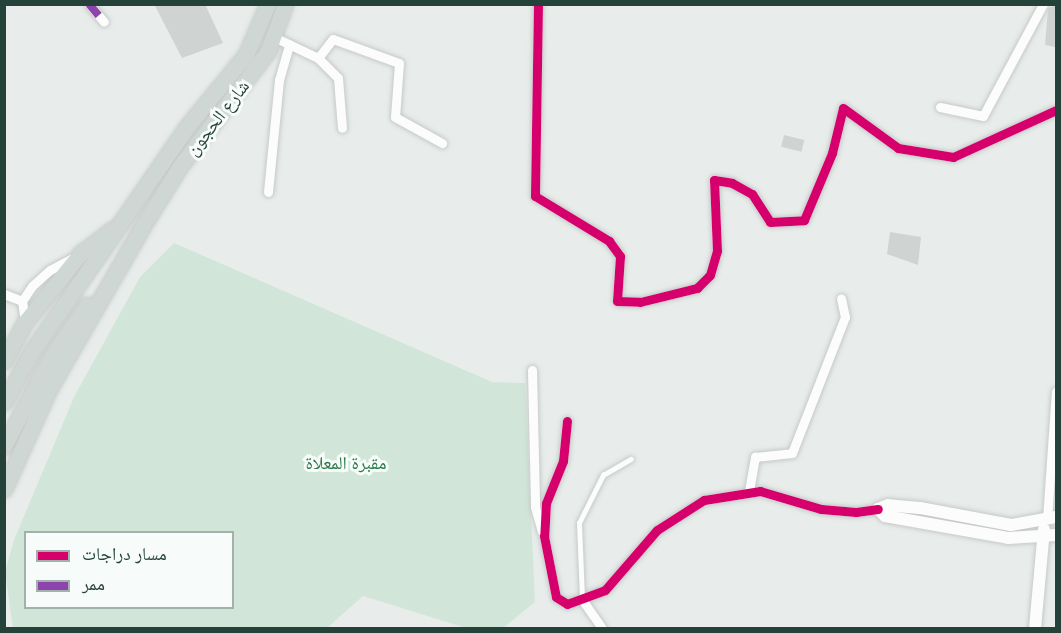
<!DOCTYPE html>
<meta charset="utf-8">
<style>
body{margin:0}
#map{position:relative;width:1061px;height:633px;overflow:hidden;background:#e8edeb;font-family:Raleway,"Noto Naskh Arabic",sans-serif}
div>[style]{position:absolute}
.green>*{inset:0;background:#d1e6d8}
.building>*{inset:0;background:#cfd4d2;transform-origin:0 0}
.roads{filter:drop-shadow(0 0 2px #c5cac8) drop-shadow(0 0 2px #c5cac8)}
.service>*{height:4.5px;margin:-2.25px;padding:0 2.25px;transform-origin:2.25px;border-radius:2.25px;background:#fcfcfc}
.minor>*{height:9px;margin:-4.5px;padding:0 4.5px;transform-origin:4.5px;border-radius:4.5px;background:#fcfcfc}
.tertiary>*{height:12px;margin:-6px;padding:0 6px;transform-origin:6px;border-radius:6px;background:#fcfcfc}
.primary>*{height:15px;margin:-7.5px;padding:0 7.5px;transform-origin:7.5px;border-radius:7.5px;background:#cfd7d5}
.quiet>*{height:8px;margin-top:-4px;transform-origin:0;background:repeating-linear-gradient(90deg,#8e44ad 0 15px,transparent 0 23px)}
.cycleway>*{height:9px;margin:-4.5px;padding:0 4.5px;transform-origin:4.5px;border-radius:4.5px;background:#d6006c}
span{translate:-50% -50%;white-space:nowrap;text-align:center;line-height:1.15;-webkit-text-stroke:6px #f7fbf9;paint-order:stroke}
.street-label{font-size:18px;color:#24423a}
.park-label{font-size:18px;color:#2d7a4b}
.frame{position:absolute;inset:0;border:6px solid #24423a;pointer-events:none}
.legend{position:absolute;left:24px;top:531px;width:210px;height:78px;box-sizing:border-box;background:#f7fbf9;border:2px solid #a3b1ad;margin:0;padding:8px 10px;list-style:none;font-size:18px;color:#24423a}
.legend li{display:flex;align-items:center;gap:12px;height:30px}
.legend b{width:30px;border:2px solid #a3b1ad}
</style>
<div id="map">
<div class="green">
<div style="clip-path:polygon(evenodd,174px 243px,492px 382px,525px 383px,535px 602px,503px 628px,466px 628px,363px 596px,327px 628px,13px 628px,5px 572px,14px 540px,74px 397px,140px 277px,174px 243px,26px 532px,232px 532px,232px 608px,26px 608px,26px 532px)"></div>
</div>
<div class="building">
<div style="clip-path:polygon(154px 4px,205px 4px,223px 43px,182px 58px)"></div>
<div style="clip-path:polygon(1056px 4px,1056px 47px,1045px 45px,1048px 9px)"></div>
<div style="left:784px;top:135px;width:21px;height:12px;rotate:14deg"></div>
<div style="clip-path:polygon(890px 232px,921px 237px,918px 265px,887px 254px)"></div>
</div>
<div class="roads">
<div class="service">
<div style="left:582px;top:598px;width:75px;rotate:-92.3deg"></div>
<div style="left:579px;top:523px;width:54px;rotate:-63.4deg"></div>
<div style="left:603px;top:475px;width:32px;rotate:-30deg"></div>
</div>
<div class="minor">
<div style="left:89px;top:4px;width:23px;rotate:50deg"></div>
<div style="left:538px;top:4px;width:192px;rotate:90.9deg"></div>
<div style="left:535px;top:196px;width:87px;rotate:31.3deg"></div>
<div style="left:609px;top:241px;width:19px;rotate:54deg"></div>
<div style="left:620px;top:256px;width:45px;rotate:93.8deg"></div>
<div style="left:617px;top:301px;width:23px;rotate:2deg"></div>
<div style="left:640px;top:302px;width:59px;rotate:-13.8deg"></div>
<div style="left:697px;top:288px;width:18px;rotate:-45deg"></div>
<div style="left:710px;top:275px;width:25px;rotate:-74deg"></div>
<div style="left:717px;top:251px;width:71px;rotate:-92.4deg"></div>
<div style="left:714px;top:180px;width:18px;rotate:9deg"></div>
<div style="left:732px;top:183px;width:23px;rotate:29deg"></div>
<div style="left:752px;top:194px;width:33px;rotate:57deg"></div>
<div style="left:770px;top:222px;width:34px;rotate:-3deg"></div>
<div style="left:804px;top:220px;width:73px;rotate:-67.3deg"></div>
<div style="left:832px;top:153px;width:46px;rotate:-76.3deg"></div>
<div style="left:843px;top:108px;width:68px;rotate:36deg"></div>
<div style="left:898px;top:148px;width:56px;rotate:9.3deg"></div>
<div style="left:953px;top:157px;width:113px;rotate:-24.5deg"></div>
<div style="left:274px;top:37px;width:49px;rotate:25.5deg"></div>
<div style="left:318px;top:58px;width:24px;rotate:-52deg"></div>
<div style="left:333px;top:39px;width:70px;rotate:20deg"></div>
<div style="left:399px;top:63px;width:54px;rotate:94.2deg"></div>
<div style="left:395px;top:117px;width:54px;rotate:29deg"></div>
<div style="left:318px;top:58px;width:28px;rotate:45deg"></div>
<div style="left:338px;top:78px;width:50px;rotate:85.4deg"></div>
<div style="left:940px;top:107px;width:44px;rotate:11.8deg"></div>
<div style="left:983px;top:116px;width:127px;rotate:-61.8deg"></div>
<div style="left:268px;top:192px;width:113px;rotate:-84.4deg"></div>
<div style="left:279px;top:80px;width:37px;rotate:-74deg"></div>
<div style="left:4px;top:294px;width:19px;rotate:21deg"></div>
<div style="left:25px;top:322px;width:21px;rotate:-98deg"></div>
<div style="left:22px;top:301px;width:18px;rotate:-56deg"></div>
<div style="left:32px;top:286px;width:24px;rotate:-42deg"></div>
<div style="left:50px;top:270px;width:26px;rotate:-28deg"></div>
<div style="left:532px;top:370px;width:137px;rotate:88.7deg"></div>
<div style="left:535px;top:507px;width:25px;rotate:74deg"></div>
<div style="left:567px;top:421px;width:40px;rotate:95.7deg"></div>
<div style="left:563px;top:461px;width:45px;rotate:112deg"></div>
<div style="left:546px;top:503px;width:33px;rotate:93deg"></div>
<div style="left:544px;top:536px;width:62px;rotate:78.9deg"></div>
<div style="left:556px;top:597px;width:13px;rotate:32deg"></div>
<div style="left:567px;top:604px;width:40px;rotate:-20.2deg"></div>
<div style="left:605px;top:590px;width:79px;rotate:-49.1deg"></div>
<div style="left:657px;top:530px;width:56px;rotate:-32.6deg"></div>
<div style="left:704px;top:500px;width:57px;rotate:-9.1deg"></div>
<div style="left:760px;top:491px;width:64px;rotate:16.4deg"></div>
<div style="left:821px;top:509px;width:35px;rotate:5deg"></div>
<div style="left:856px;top:512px;width:22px;rotate:-8deg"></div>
<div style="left:749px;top:491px;width:35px;rotate:-80deg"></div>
<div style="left:755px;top:457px;width:37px;rotate:-6deg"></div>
<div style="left:792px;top:453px;width:146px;rotate:-68.7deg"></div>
<div style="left:845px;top:317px;width:19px;rotate:-102deg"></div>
<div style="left:1047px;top:519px;width:128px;rotate:-86deg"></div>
<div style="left:583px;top:601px;width:33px;rotate:55deg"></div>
</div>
<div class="tertiary">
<div style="left:1056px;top:517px;width:46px;rotate:169.9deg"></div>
<div style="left:1011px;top:525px;width:93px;rotate:-169.4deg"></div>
<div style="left:920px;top:508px;width:32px;rotate:-175deg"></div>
<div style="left:888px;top:505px;width:11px;rotate:158deg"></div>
<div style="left:878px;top:509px;width:10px;rotate:45deg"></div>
<div style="left:885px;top:516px;width:125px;rotate:10.1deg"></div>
<div style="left:1008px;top:538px;width:48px;rotate:-3.6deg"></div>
<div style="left:1035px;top:628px;width:99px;rotate:-84.8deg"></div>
</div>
<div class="primary">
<div style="left:4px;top:361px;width:44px;rotate:-61.7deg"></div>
<div style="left:25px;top:322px;width:87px;rotate:-51deg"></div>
<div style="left:80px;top:254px;width:41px;rotate:-37.1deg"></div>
<div style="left:4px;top:402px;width:60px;rotate:-60.9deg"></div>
<div style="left:33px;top:350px;width:270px;rotate:-55.4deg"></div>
<div style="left:186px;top:128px;width:94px;rotate:-50.6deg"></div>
<div style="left:246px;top:55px;width:56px;rotate:-66.7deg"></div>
<div style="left:4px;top:446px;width:101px;rotate:-62.2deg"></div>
<div style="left:51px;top:357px;width:63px;rotate:-55.3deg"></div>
<div style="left:4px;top:489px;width:110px;rotate:-65.8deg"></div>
<div style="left:49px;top:389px;width:187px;rotate:-60.1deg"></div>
<div style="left:142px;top:227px;width:72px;rotate:-58.1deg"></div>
<div style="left:180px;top:166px;width:145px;rotate:-52.6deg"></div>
<div style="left:268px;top:51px;width:50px;rotate:-70.1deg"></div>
</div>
</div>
<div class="quiet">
<div style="left:89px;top:4px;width:23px;rotate:50deg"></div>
</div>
<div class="cycleway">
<div style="left:538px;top:4px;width:192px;rotate:90.9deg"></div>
<div style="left:535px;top:196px;width:87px;rotate:31.3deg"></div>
<div style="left:609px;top:241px;width:19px;rotate:54deg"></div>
<div style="left:620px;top:256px;width:45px;rotate:93.8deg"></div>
<div style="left:617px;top:301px;width:23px;rotate:2deg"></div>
<div style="left:640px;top:302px;width:59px;rotate:-13.8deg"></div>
<div style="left:697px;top:288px;width:18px;rotate:-45deg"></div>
<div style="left:710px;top:275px;width:25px;rotate:-74deg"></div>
<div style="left:717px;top:251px;width:71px;rotate:-92.4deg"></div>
<div style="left:714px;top:180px;width:18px;rotate:9deg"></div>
<div style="left:732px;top:183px;width:23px;rotate:29deg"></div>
<div style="left:752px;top:194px;width:33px;rotate:57deg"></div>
<div style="left:770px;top:222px;width:34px;rotate:-3deg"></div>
<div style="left:804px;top:220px;width:73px;rotate:-67.3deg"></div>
<div style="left:832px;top:153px;width:46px;rotate:-76.3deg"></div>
<div style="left:843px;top:108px;width:68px;rotate:36deg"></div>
<div style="left:898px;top:148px;width:56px;rotate:9.3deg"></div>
<div style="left:953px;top:157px;width:113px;rotate:-24.5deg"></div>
<div style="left:567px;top:421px;width:40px;rotate:95.7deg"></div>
<div style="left:563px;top:461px;width:45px;rotate:112deg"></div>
<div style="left:546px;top:503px;width:33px;rotate:93deg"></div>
<div style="left:544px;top:536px;width:62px;rotate:78.9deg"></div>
<div style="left:556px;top:597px;width:13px;rotate:32deg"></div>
<div style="left:567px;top:604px;width:40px;rotate:-20.2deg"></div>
<div style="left:605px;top:590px;width:79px;rotate:-49.1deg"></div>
<div style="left:657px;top:530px;width:56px;rotate:-32.6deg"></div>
<div style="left:704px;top:500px;width:57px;rotate:-9.1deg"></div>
<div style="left:760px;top:491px;width:64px;rotate:16.4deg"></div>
<div style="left:821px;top:509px;width:35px;rotate:5deg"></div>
<div style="left:856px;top:512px;width:22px;rotate:-8deg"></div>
</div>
<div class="street-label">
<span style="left:218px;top:118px;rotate:-52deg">شارع الحجون</span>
</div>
<div class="park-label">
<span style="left:346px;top:463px">مقبرة المعلاة</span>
</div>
<div class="frame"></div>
<ul class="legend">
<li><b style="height:8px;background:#d6006c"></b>مسار دراجات</li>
<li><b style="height:8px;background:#8e44ad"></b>ممر</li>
</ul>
</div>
